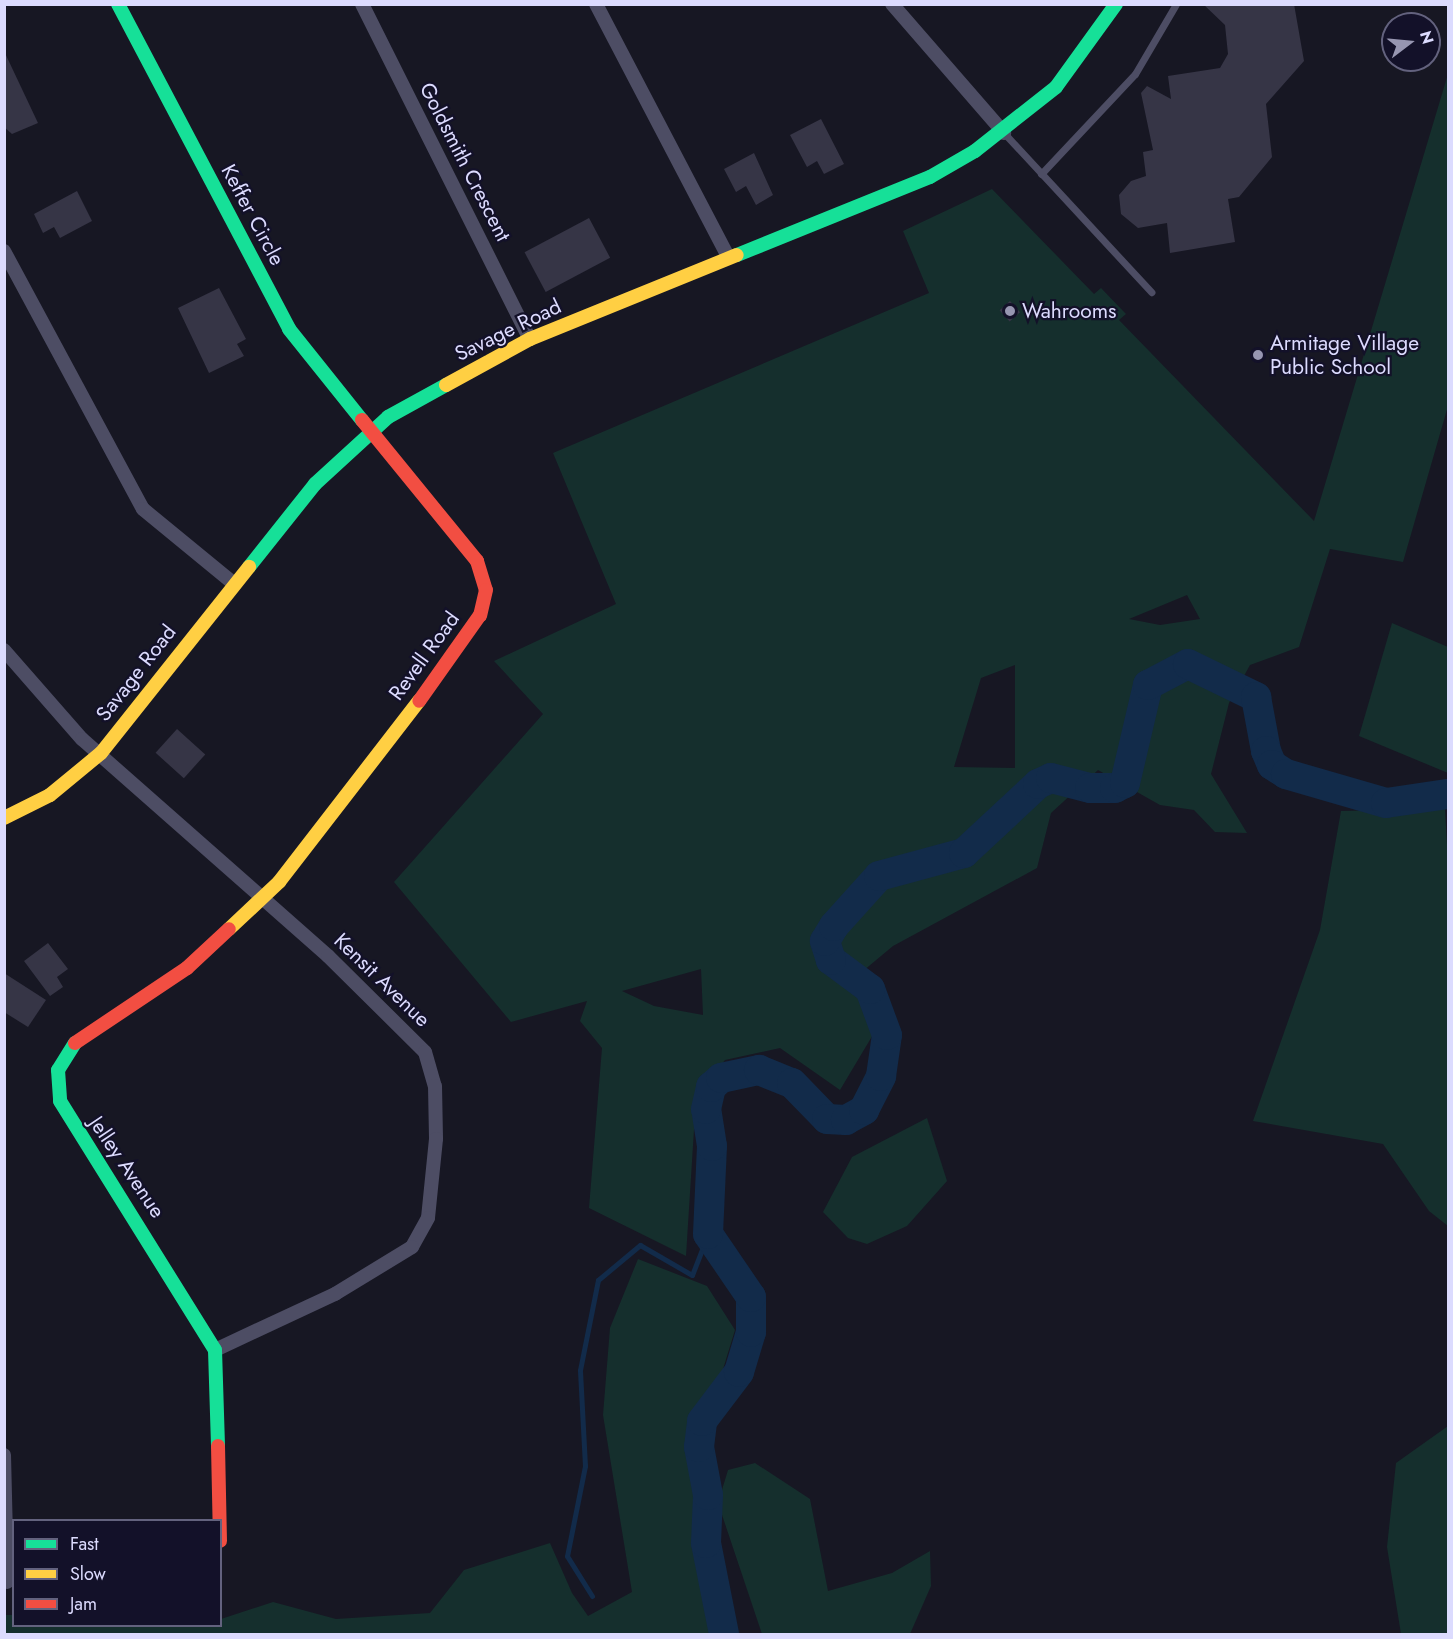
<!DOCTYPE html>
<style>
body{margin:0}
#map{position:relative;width:1453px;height:1639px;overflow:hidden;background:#171723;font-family:Jost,sans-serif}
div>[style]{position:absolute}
.green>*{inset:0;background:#152f2d}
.stream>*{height:5px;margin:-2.5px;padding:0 2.5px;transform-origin:2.5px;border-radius:2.5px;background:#122b4a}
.river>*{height:30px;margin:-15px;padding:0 15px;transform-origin:15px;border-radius:15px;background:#122b4a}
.building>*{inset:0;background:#363546;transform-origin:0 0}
.lane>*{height:7px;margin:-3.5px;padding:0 3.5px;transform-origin:3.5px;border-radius:3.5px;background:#4d4d64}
.street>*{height:14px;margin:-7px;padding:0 7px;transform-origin:7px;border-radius:7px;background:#4d4d64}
.fast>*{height:14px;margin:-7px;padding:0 7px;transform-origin:7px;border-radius:7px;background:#16e098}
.slow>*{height:14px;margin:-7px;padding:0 7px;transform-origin:7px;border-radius:7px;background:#ffcf43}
.jam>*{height:14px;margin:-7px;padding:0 7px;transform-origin:7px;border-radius:7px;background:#f24e42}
.dots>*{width:16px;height:16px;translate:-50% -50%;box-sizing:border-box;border:3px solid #131129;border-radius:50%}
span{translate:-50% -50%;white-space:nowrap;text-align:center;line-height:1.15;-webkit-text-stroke:4.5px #131129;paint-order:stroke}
.street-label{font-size:21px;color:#dcdbfe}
.poi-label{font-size:21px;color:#dcdbfe}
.left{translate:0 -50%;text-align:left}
.frame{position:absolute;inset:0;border:6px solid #dcdbfe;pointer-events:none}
.legend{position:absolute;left:12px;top:1519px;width:210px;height:108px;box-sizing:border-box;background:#131129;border:2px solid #63627e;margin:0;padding:8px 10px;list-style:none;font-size:18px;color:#dcdbfe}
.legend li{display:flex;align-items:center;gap:12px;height:30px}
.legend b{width:30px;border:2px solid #63627e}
.north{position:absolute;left:1381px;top:12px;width:60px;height:60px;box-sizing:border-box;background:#131129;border:2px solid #63627e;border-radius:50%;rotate:74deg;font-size:16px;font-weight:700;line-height:24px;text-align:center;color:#dcdbfe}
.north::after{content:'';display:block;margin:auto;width:21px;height:27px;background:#9796b1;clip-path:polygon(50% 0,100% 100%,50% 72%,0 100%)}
</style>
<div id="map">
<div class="green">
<div style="clip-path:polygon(evenodd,1448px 74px,1448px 406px,1403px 562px,1330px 549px,1299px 647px,1250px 665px,1229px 703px,1211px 774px,1247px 833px,1215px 832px,1194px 810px,1160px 805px,1098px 770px,1051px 813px,1037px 868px,893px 946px,851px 981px,877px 1028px,840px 1090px,780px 1048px,725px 1060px,696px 1098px,686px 1256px,589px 1208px,602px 1048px,580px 1021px,587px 1001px,511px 1022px,394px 882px,543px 714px,494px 661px,616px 604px,553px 453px,929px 293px,903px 231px,992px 189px,1094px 294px,1101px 288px,1126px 314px,1119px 320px,1314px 521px,1448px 74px,1187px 595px,1200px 619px,1160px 625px,1129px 619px,1187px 595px,1448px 74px,1015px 665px,1015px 768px,954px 767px,981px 678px,1015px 665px,1448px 74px,701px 969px,703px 1015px,654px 1006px,622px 991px,701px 969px)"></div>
<div style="clip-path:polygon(1392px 623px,1448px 647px,1448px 773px,1359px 736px)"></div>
<div style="clip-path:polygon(1445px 809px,1448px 862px,1448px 1226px,1429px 1211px,1383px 1144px,1253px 1121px,1320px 930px,1341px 811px)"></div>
<div style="clip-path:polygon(927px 1118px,947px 1181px,907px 1226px,867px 1244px,848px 1238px,823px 1212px,852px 1157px)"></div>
<div style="clip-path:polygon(638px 1259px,707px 1286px,735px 1330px,697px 1454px,712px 1570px,711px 1634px,5px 1634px,5px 1615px,13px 1615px,14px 1626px,220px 1626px,221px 1619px,273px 1602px,336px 1619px,430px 1613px,464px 1570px,550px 1543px,572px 1593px,588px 1616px,632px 1592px,603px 1415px,610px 1328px)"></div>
<div style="clip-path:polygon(1448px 1426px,1448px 1634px,1401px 1634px,1387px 1547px,1396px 1463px)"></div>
<div style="clip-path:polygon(755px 1463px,810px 1499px,828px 1591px,892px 1573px,930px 1551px,931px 1586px,910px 1634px,762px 1634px,718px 1503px,728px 1470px)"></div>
</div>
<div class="stream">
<div style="left:592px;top:1596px;width:47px;rotate:-122deg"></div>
<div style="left:567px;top:1556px;width:92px;rotate:-78.7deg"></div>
<div style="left:585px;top:1466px;width:96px;rotate:-93deg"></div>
<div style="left:580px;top:1370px;width:92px;rotate:-78.7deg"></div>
<div style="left:598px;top:1280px;width:55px;rotate:-39.8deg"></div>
<div style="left:640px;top:1245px;width:60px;rotate:30deg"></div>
<div style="left:692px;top:1275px;width:44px;rotate:-68.7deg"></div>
</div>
<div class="river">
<div style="left:724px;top:1634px;width:93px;rotate:-101.2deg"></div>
<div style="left:706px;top:1543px;width:48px;rotate:-87.6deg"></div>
<div style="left:708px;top:1495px;width:49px;rotate:-100.6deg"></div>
<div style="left:699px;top:1447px;width:26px;rotate:-83deg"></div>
<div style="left:702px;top:1421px;width:61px;rotate:-52.9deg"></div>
<div style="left:739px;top:1372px;width:42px;rotate:-73.3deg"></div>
<div style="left:751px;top:1332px;width:35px;rotate:-90deg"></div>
<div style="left:751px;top:1297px;width:76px;rotate:-124.3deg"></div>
<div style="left:708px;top:1234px;width:88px;rotate:-87.4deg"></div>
<div style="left:712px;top:1146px;width:37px;rotate:-99deg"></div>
<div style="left:706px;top:1109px;width:23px;rotate:-77deg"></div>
<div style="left:711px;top:1087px;width:13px;rotate:-42deg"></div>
<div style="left:721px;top:1078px;width:39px;rotate:-12deg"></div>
<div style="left:759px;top:1070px;width:35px;rotate:22deg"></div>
<div style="left:792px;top:1083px;width:50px;rotate:45.8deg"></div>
<div style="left:827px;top:1119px;width:19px;rotate:3deg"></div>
<div style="left:846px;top:1120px;width:21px;rotate:-29deg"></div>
<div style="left:864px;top:1110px;width:38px;rotate:-63deg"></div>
<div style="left:881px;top:1076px;width:41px;rotate:-81.7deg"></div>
<div style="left:887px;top:1035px;width:49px;rotate:-110.3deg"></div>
<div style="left:870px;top:989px;width:49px;rotate:-143.4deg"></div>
<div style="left:831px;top:960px;width:20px;rotate:-108deg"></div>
<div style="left:825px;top:941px;width:17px;rotate:-59deg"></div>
<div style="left:834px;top:926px;width:67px;rotate:-48deg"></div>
<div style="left:879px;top:876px;width:88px;rotate:-15.1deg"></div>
<div style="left:964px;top:853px;width:101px;rotate:-43deg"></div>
<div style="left:1038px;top:784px;width:14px;rotate:-25deg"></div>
<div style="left:1051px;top:778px;width:40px;rotate:14.4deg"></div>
<div style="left:1090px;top:788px;width:25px"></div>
<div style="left:1115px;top:788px;width:11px;rotate:-27deg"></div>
<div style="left:1125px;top:783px;width:101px;rotate:-76.8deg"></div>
<div style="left:1148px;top:685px;width:45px;rotate:-27.7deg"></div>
<div style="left:1188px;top:664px;width:76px;rotate:25.9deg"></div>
<div style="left:1256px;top:697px;width:55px;rotate:79.5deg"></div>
<div style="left:1266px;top:751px;width:15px;rotate:67deg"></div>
<div style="left:1272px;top:765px;width:17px;rotate:33deg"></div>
<div style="left:1286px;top:774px;width:104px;rotate:16.2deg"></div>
<div style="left:1386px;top:803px;width:63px;rotate:-8.3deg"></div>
</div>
<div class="building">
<div style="clip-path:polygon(1203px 4px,1294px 4px,1304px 61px,1266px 104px,1272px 157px,1239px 197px,1228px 199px,1235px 242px,1170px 253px,1167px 223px,1138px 228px,1121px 214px,1119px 195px,1131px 181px,1146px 176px,1143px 152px,1153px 150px,1141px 93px,1147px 86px,1171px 99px,1168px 76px,1220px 68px,1228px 54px,1225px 25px)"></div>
<div style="clip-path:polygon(4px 51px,38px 123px,12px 134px,4px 127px)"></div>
<div style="clip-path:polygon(821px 119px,844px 164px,824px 174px,817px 161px,807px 167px,790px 135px)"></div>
<div style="clip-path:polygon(754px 153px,773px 195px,756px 205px,746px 186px,736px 192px,724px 169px)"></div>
<div style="clip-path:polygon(77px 191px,92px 221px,60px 238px,54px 227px,43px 233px,34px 214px)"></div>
<div style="left:589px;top:218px;width:45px;height:73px;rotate:62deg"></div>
<div style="clip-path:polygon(219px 288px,246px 339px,237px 344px,244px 356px,209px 373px,178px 308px)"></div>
<div style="left:1010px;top:301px;width:15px;height:14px;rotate:48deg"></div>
<div style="left:177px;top:729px;width:38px;height:32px;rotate:42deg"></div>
<div style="clip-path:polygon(48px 943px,68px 969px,57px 977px,63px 987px,50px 996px,24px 961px)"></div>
<div style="clip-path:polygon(4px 973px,46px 1000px,28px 1027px,4px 1012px)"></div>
</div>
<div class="lane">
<div style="left:1004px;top:133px;width:217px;rotate:47.2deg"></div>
<div style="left:1041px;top:174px;width:137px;rotate:-46.8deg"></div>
<div style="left:1135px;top:74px;width:81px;rotate:-59.6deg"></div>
</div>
<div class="street">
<div style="left:362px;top:4px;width:375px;rotate:63.4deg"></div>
<div style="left:596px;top:4px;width:285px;rotate:62.4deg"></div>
<div style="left:892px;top:4px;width:171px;rotate:49deg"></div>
<div style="left:4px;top:251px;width:293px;rotate:61.7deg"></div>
<div style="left:143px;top:509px;width:115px;rotate:39.4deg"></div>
<div style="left:4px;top:650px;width:118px;rotate:48.8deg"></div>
<div style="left:82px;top:739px;width:328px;rotate:41.4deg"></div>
<div style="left:328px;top:956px;width:136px;rotate:44.7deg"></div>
<div style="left:425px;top:1052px;width:35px;rotate:74deg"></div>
<div style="left:435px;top:1086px;width:53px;rotate:88.9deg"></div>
<div style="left:436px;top:1139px;width:79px;rotate:95.8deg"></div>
<div style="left:428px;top:1218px;width:33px;rotate:119deg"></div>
<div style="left:412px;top:1247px;width:90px;rotate:148.6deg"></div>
<div style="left:335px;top:1294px;width:132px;rotate:155deg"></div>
<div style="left:4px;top:1455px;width:127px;rotate:88.6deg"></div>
</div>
<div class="fast">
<div style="left:118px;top:4px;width:367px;rotate:62.2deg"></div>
<div style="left:289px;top:329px;width:117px;rotate:51.3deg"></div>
<div style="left:737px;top:255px;width:208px;rotate:-22deg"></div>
<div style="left:930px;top:177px;width:52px;rotate:-30deg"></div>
<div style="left:975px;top:151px;width:103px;rotate:-38.3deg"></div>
<div style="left:1056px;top:87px;width:102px;rotate:-54.1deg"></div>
<div style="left:249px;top:567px;width:106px;rotate:-51.5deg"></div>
<div style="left:315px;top:484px;width:99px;rotate:-42.5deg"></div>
<div style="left:388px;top:417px;width:66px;rotate:-28.9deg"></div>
<div style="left:75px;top:1043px;width:32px;rotate:122deg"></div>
<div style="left:58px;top:1070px;width:31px;rotate:86deg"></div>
<div style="left:60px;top:1101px;width:293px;rotate:58.1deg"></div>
<div style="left:215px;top:1350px;width:96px;rotate:88.2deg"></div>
</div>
<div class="slow">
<div style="left:446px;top:385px;width:96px;rotate:-28.7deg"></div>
<div style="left:530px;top:339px;width:223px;rotate:-22.1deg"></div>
<div style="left:4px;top:818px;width:51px;rotate:-26.6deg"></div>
<div style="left:50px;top:795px;width:66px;rotate:-39.5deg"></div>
<div style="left:101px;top:753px;width:238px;rotate:-51.5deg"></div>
<div style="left:229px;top:929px;width:69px;rotate:-43.2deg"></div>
<div style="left:279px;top:882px;width:229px;rotate:-52.3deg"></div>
</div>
<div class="jam">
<div style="left:362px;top:420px;width:182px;rotate:50.8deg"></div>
<div style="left:477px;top:561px;width:30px;rotate:73deg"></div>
<div style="left:486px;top:590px;width:26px;rotate:103deg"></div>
<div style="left:480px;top:615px;width:105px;rotate:125.3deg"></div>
<div style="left:75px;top:1043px;width:135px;rotate:-33.8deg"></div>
<div style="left:187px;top:968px;width:57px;rotate:-42.9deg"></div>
<div style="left:218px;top:1446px;width:95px;rotate:88.8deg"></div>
</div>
<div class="dots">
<div style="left:1010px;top:311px;background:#9796b1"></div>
<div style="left:1258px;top:355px;background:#9796b1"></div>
</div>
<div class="street-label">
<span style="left:465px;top:162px;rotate:63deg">Goldsmith Crescent</span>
<span style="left:253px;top:215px;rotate:62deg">Keffer Circle</span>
<span style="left:508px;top:330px;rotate:-26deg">Savage Road</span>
<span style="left:424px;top:656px;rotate:-54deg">Revell Road</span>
<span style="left:136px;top:673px;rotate:-52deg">Savage Road</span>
<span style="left:382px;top:980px;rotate:44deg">Kensit Avenue</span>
<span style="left:127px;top:1167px;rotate:56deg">Jelley Avenue</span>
</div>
<div class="poi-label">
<span class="left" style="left:1022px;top:311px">Wahrooms</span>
<span class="left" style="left:1270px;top:355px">Armitage Village<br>Public School</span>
</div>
<div class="frame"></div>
<ul class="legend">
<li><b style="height:8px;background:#16e098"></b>Fast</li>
<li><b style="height:8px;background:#ffcf43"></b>Slow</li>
<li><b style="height:8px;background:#f24e42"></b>Jam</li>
</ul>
<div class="north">N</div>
</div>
